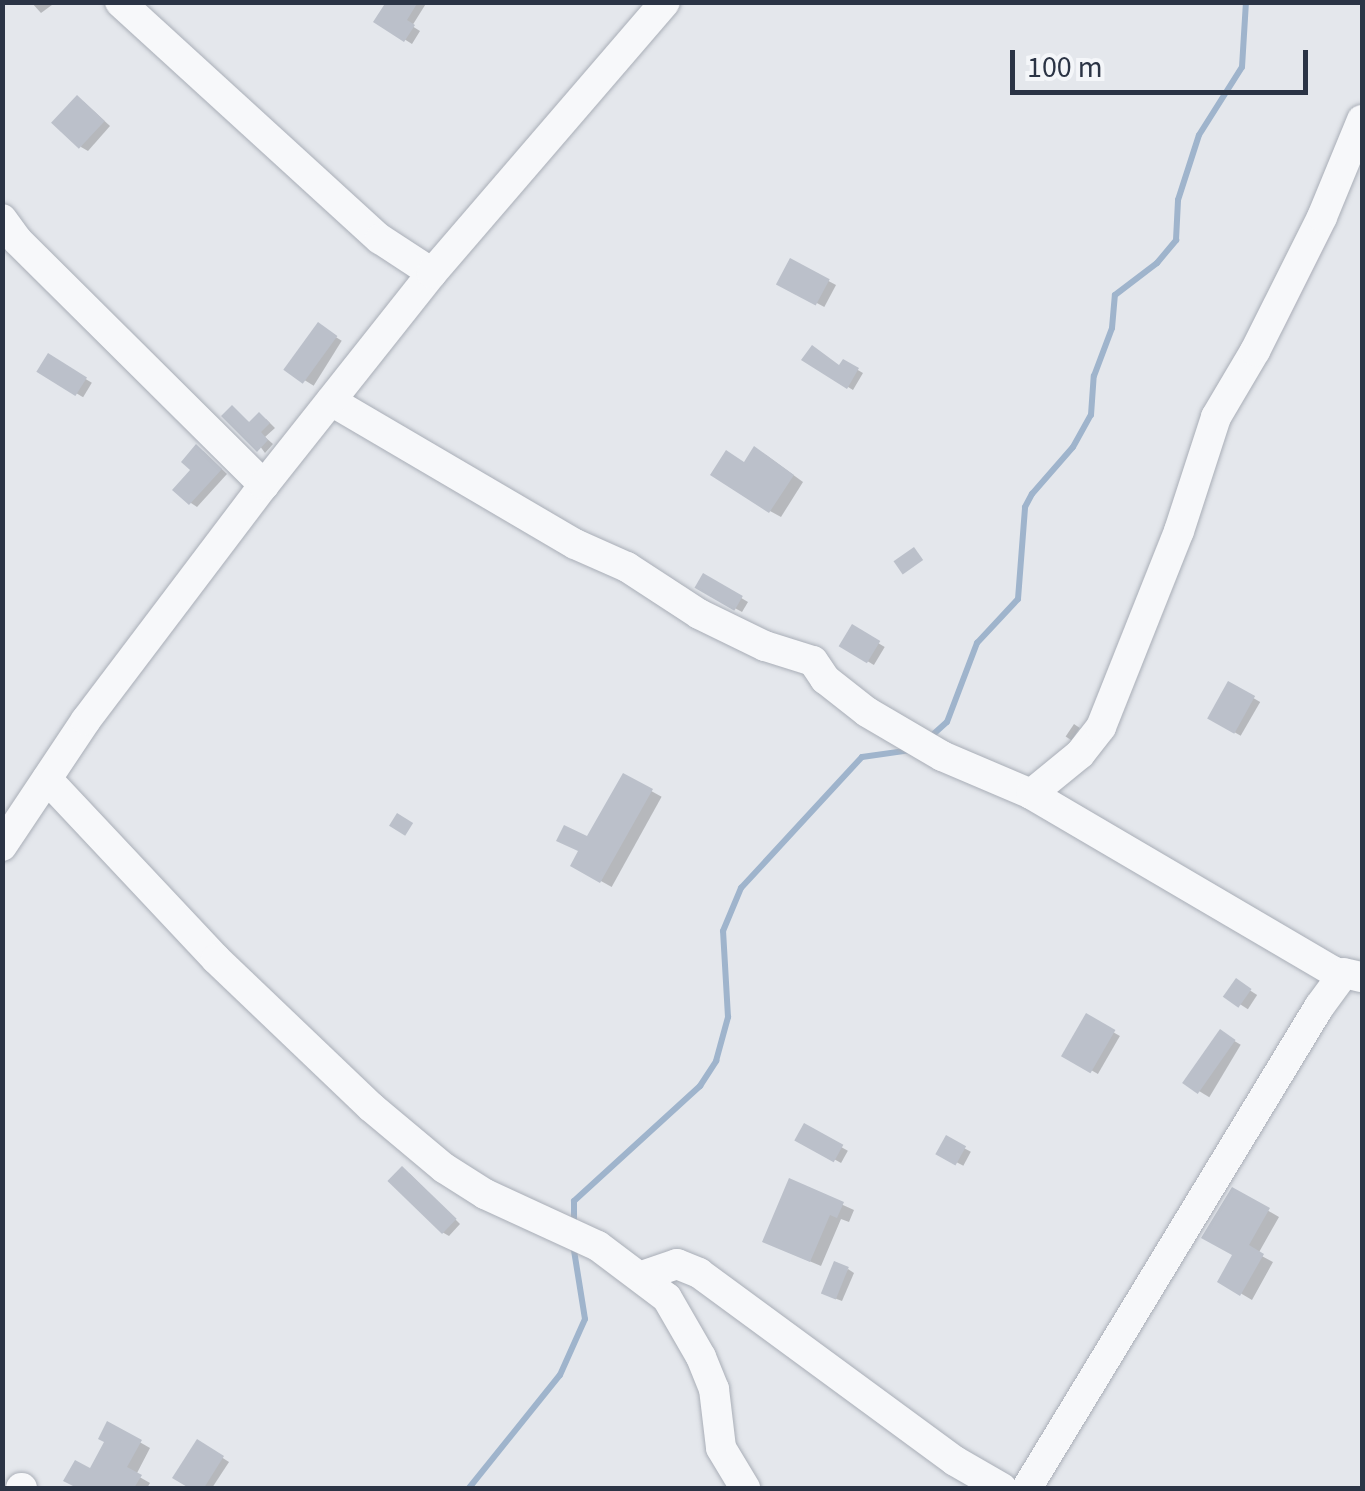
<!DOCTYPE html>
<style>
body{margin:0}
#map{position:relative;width:1365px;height:1491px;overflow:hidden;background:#e4e7ec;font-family:"Source Sans 3",sans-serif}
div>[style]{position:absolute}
.shadow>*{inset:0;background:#0003;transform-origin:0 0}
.stream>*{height:6px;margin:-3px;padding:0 3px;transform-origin:3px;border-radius:3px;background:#9fb4cc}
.building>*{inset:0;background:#bbc0ca;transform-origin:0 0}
.roads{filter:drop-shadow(0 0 2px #a9aeb7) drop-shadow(0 0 2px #a9aeb7)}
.minor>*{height:30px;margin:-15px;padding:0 15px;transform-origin:15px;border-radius:15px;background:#f7f8fa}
span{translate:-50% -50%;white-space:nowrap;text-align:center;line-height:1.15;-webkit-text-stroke:8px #f4f6f9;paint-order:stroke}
.frame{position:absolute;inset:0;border:5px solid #2b3445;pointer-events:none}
.scale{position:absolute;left:1010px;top:50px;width:298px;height:45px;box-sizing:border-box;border:5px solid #2b3445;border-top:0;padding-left:12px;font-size:30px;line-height:35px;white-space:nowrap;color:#2b3445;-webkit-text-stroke:8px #f4f6f9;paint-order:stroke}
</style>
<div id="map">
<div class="shadow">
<div style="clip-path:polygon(31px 2px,56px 2px,41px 13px)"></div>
<div style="clip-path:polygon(389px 2px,427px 2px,412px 26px,420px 31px,412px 44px,377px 22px)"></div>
<div style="clip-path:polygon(84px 102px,110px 126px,88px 151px,81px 147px)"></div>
<div style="left:791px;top:261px;width:51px;height:25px;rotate:28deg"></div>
<div style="left:318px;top:326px;width:28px;height:53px;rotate:32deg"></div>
<div style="left:49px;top:357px;width:50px;height:17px;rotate:31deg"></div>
<div style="clip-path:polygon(804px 360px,841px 368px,844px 362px,863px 373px,853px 390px)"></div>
<div style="clip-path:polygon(232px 408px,251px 424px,266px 419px,275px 428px,265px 437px,273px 444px,265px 453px)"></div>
<div style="clip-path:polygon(203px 451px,227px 474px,197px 507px,191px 503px,193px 470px)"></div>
<div style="clip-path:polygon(766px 455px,803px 482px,781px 517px,770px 511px,745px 465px)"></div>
<div style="clip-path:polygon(704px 576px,748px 602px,742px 612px,698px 588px)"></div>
<div style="left:853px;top:628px;width:37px;height:21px;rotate:31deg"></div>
<div style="left:1229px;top:684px;width:36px;height:39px;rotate:30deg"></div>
<div style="left:1074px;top:724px;width:7px;height:15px;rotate:34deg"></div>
<div style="left:624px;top:776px;width:43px;height:103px;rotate:29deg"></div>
<div style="left:1237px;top:982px;width:24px;height:17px;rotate:33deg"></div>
<div style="left:1087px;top:1017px;width:38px;height:44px;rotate:30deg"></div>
<div style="left:1221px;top:1033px;width:23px;height:61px;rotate:31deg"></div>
<div style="left:805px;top:1127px;width:49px;height:14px;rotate:29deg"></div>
<div style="left:947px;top:1139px;width:27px;height:16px;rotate:28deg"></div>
<div style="clip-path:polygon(409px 1173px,460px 1224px,449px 1236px,442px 1232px)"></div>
<div style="clip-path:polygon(790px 1181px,854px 1210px,849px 1222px,841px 1219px,821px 1266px,776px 1247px)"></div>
<div style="clip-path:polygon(1233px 1190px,1279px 1217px,1258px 1254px,1273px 1262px,1252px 1300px,1220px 1281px,1236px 1254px)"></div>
<div style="clip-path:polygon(848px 1269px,854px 1273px,842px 1301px,829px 1296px)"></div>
<div style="clip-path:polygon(108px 1424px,150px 1448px,136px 1475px,150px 1483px,147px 1488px,82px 1488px,67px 1480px,91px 1472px,107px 1442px)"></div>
<div style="clip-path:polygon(198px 1442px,229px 1462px,212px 1488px,194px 1488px,176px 1477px)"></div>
</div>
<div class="stream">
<div style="left:928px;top:739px;width:25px;rotate:-42deg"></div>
<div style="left:947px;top:722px;width:85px;rotate:-69.2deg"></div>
<div style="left:977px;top:643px;width:60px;rotate:-47deg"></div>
<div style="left:1018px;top:599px;width:92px;rotate:-85.6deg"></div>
<div style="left:1025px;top:507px;width:15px;rotate:-62deg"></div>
<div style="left:1032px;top:494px;width:62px;rotate:-48.9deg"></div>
<div style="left:1073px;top:447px;width:37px;rotate:-61deg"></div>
<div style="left:1091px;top:415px;width:39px;rotate:-86deg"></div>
<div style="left:1094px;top:376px;width:51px;rotate:-69.4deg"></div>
<div style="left:1112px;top:328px;width:33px;rotate:-85deg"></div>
<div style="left:1115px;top:295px;width:53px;rotate:-37.3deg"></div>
<div style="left:1157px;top:263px;width:30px;rotate:-50deg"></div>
<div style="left:1176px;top:240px;width:40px;rotate:-87.1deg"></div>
<div style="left:1178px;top:200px;width:68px;rotate:-72.1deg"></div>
<div style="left:1199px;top:135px;width:80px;rotate:-57.7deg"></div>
<div style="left:1242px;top:67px;width:65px;rotate:-86.5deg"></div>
<div style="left:574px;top:1226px;width:25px;rotate:-90deg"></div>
<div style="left:574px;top:1201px;width:171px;rotate:-42.4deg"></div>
<div style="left:700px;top:1086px;width:30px;rotate:-57deg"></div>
<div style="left:716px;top:1061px;width:46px;rotate:-74.7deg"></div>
<div style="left:728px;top:1017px;width:86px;rotate:-93.3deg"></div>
<div style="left:723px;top:931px;width:47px;rotate:-67.3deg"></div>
<div style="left:741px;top:888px;width:178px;rotate:-47.3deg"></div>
<div style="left:862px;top:757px;width:49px;rotate:-8.1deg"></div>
<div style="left:469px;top:1488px;width:145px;rotate:-51.2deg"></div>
<div style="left:560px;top:1375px;width:61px;rotate:-65.9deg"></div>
<div style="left:585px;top:1319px;width:76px;rotate:-99.1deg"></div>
</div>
<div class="building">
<div style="clip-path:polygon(386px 2px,418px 2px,407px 20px,415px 25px,404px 42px,373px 22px)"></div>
<div style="left:77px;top:95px;width:38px;height:38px;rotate:43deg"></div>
<div style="left:790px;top:258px;width:45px;height:30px;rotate:28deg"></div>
<div style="left:318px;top:322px;width:24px;height:59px;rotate:36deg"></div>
<div style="clip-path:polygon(812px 345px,839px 365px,843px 359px,859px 368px,847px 389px,801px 360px)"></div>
<div style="left:48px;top:353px;width:46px;height:22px;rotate:32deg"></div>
<div style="clip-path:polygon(232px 405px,249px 422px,259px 412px,270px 423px,261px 432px,268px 440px,257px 452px,221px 416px)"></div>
<div style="clip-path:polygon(196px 444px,222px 469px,189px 505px,172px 490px,190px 470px,181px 462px)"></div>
<div style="clip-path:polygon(754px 446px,794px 475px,769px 513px,710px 475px,726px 450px,744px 462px)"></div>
<div style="left:914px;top:547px;width:16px;height:25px;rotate:55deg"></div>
<div style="left:703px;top:573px;width:46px;height:17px;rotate:30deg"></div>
<div style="left:852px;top:624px;width:33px;height:26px;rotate:31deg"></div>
<div style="left:1228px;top:681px;width:31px;height:43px;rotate:29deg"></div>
<div style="clip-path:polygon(623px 773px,653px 789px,600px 883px,570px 866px,578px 851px,556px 841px,564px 825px,587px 836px)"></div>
<div style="left:397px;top:813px;width:19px;height:15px;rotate:32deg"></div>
<div style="left:1236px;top:978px;width:19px;height:23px;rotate:35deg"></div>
<div style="left:1086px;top:1013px;width:34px;height:50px;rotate:30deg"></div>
<div style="left:1220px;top:1029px;width:19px;height:66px;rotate:35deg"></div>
<div style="left:804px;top:1123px;width:45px;height:20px;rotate:29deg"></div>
<div style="left:946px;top:1135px;width:23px;height:22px;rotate:29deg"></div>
<div style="left:402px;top:1166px;width:76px;height:21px;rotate:44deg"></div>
<div style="clip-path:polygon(789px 1178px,844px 1202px,837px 1218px,830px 1215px,810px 1262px,762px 1242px)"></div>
<div style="clip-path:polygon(1232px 1187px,1270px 1208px,1249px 1245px,1264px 1254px,1240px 1296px,1217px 1282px,1232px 1255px,1201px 1238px)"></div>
<div style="left:834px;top:1261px;width:16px;height:35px;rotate:22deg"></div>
<div style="clip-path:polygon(107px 1421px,142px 1440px,127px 1467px,142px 1475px,134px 1488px,77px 1488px,63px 1481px,75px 1460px,90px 1468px,104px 1442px,98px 1439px)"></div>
<div style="clip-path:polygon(197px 1439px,224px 1456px,204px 1488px,189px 1488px,172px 1478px)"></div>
</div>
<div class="roads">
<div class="minor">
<div style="left:120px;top:2px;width:352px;rotate:42.4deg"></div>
<div style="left:380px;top:239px;width:62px;rotate:33.2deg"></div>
<div style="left:2px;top:219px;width:26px;rotate:54deg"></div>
<div style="left:17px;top:240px;width:348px;rotate:44.8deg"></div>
<div style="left:331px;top:401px;width:283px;rotate:30.4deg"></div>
<div style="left:575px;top:544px;width:57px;rotate:23.9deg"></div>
<div style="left:627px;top:567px;width:86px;rotate:33.1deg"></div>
<div style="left:699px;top:614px;width:73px;rotate:25.9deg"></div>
<div style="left:765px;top:646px;width:50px;rotate:17.4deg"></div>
<div style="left:813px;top:661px;width:22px;rotate:56deg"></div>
<div style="left:825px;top:679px;width:53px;rotate:38.2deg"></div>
<div style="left:867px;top:712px;width:87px;rotate:30.4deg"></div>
<div style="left:942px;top:756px;width:97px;rotate:23.1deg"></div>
<div style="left:1031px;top:794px;width:350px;rotate:30.4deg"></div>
<div style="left:1333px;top:971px;width:9px;rotate:58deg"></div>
<div style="left:47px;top:779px;width:247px;rotate:46.8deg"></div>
<div style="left:216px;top:959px;width:214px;rotate:43.7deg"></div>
<div style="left:371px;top:1107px;width:95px;rotate:39.9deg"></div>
<div style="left:444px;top:1168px;width:49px;rotate:32.4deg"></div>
<div style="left:485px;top:1194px;width:124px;rotate:24.7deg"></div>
<div style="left:598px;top:1246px;width:86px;rotate:37deg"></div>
<div style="left:667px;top:1298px;width:68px;rotate:60deg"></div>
<div style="left:701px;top:1357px;width:35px;rotate:68deg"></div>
<div style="left:714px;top:1389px;width:59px;rotate:83.2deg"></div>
<div style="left:721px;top:1448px;width:47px;rotate:59deg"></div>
<div style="left:1031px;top:794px;width:63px;rotate:-39.2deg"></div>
<div style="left:1080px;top:754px;width:34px;rotate:-52deg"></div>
<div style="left:1101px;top:727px;width:211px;rotate:-68.3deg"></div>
<div style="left:1179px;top:531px;width:120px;rotate:-72deg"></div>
<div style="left:1216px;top:417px;width:77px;rotate:-59.4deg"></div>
<div style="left:1255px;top:351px;width:150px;rotate:-63.4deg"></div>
<div style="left:1322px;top:217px;width:105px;rotate:-67.6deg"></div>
<div style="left:2px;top:846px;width:151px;rotate:-56.3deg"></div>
<div style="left:86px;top:720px;width:295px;rotate:-52.9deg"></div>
<div style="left:264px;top:485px;width:270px;rotate:-51.6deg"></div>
<div style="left:432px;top:273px;width:357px;rotate:-49.3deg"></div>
<div style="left:642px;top:1276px;width:37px;rotate:-19deg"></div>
<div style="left:677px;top:1264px;width:24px;rotate:22deg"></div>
<div style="left:699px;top:1273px;width:318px;rotate:36.3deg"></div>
<div style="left:955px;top:1461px;width:54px;rotate:29.9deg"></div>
<div style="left:21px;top:1488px;width:1px"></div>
<div style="left:1027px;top:1488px;width:563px;rotate:-58.74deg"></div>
<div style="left:1319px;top:1007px;width:42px;rotate:-53.7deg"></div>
<div style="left:1344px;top:973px;width:18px;rotate:13deg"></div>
</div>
</div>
<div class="frame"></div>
<div class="scale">100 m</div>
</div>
